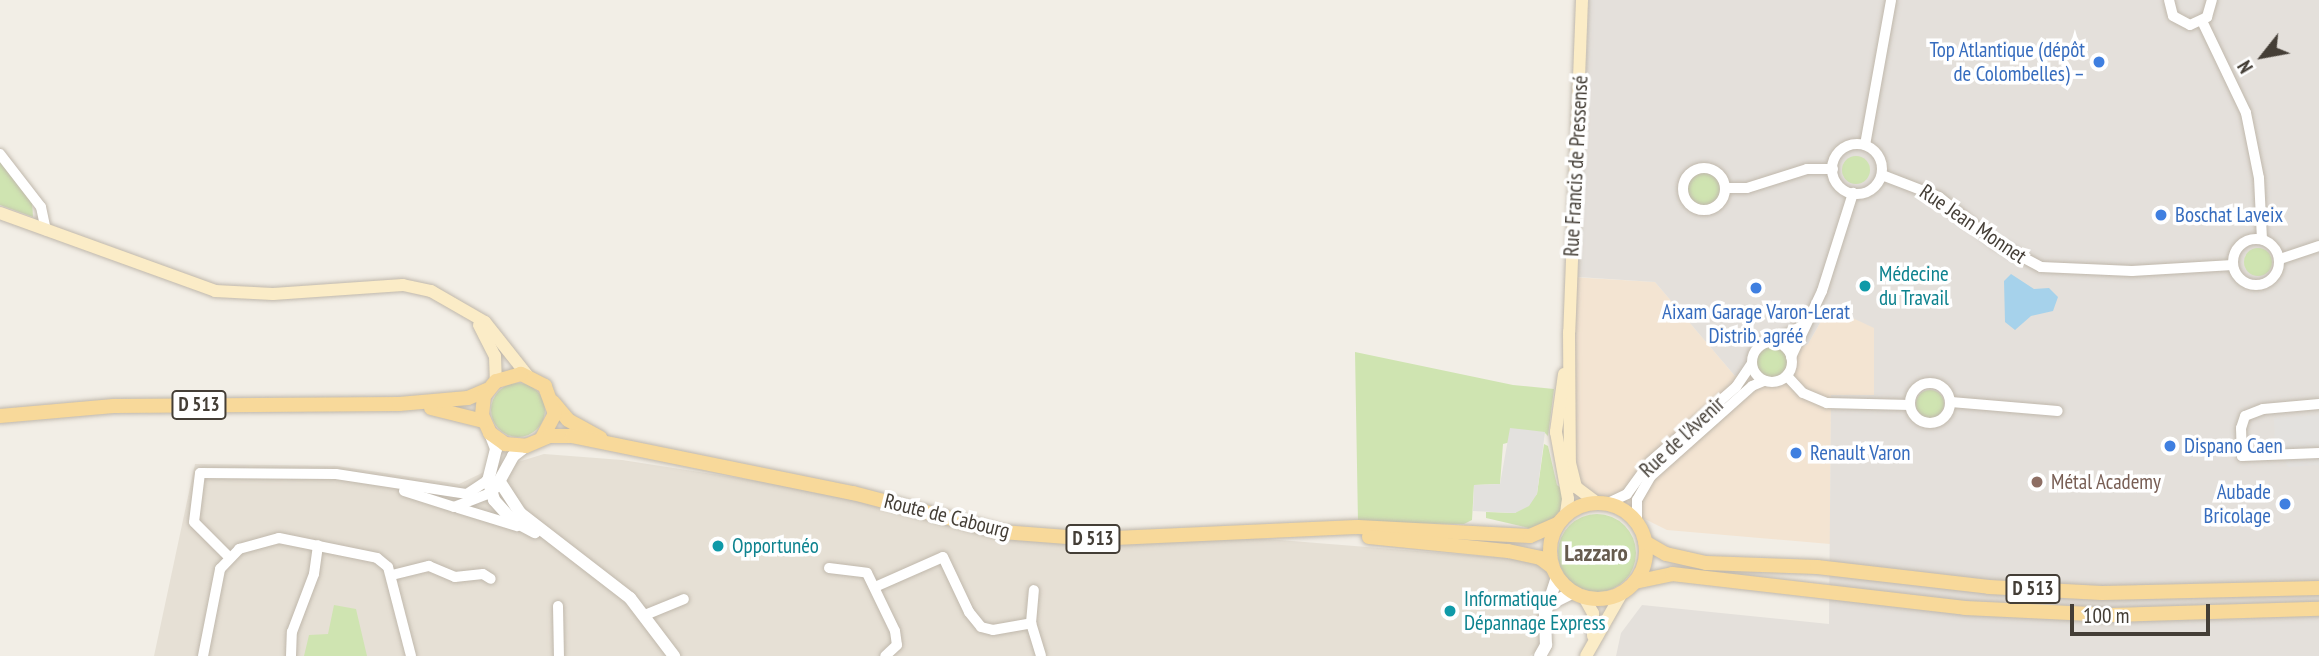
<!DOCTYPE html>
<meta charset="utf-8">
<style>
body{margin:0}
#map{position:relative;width:2319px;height:656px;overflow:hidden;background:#f2eee6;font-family:"PT Sans Narrow",sans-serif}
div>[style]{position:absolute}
.residential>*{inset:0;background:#e6e0d5}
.commercial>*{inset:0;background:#f3e4d2}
.industrial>*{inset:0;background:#e4e0db}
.green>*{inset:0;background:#cfe4b1}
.round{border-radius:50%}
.parking>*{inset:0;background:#e3e1de}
.water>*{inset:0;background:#a6d2eb}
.roads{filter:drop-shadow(0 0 2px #c0b8ac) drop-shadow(0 0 2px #c0b8ac)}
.minor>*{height:10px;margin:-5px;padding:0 5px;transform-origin:5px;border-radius:5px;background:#fff}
.minor>.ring{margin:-5px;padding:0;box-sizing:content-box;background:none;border:10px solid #fff;border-radius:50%}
.tertiary>*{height:12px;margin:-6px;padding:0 6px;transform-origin:6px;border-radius:6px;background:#fff}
.secondary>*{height:12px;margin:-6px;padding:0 6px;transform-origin:6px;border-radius:6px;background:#fbecc7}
.primary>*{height:14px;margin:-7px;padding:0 7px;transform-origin:7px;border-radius:7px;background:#f8d99a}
.primary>.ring{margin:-7px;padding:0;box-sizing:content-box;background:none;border:14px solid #f8d99a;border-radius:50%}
.dots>*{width:19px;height:19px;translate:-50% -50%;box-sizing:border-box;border:4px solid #fff;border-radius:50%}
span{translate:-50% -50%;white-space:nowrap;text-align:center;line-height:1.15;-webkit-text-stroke:7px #fff;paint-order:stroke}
.shield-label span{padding:2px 5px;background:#fff;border:2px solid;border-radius:5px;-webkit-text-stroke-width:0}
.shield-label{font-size:19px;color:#443e36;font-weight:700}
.shop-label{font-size:21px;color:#366cbe}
.right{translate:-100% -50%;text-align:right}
.left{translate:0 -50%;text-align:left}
.street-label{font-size:21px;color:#443e36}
.culture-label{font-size:21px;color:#0d838f}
.education-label{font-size:21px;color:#785e54}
.neighbourhood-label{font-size:23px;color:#665b4e;font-weight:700}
.north{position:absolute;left:2228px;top:21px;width:70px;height:70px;-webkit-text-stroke:5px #fff;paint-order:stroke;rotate:239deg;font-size:19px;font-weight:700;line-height:28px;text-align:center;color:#443e36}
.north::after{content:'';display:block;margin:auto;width:24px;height:32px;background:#443e36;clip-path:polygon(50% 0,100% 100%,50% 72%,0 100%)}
.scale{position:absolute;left:2070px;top:604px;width:140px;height:32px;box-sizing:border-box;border:4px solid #443e36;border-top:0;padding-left:9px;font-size:21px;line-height:24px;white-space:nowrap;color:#443e36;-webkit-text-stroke:5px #fff;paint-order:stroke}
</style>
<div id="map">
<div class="residential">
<div style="clip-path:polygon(544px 454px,622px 460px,828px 492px,1056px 539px,1205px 534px,1540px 561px,1549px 574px,1551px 590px,1540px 609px,1539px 649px,1530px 656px,154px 656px,195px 464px,337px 466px,459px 484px,482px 473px)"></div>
</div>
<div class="commercial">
<div style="clip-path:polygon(1570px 277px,1655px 282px,1735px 376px,1808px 344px,1829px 307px,1874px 327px,1874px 396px,1831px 395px,1830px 544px,1667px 530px,1580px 487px,1573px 470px)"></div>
</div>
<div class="industrial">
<div style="clip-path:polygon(1589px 0,2319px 0,2319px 656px,1616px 656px,1621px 633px,1642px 605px,1829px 624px,1831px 395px,1874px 395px,1874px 328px,1829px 307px,1808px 344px,1735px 376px,1655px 282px,1578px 277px)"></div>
</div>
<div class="green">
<div class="round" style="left:1842px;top:156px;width:28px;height:28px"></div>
<div style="clip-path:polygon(0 160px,32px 202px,33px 217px,0 205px)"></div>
<div class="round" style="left:1688px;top:173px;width:32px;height:32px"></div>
<div class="round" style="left:2244px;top:248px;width:28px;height:28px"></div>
<div class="round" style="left:1755px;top:346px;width:32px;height:32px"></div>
<div style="clip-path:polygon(1355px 352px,1513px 385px,1554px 389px,1548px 436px,1545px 433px,1503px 444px,1500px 484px,1474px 485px,1472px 520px,1464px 524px,1358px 523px)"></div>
<div class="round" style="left:491px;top:383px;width:54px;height:54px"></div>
<div class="round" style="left:1916px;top:390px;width:28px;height:28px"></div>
<div style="clip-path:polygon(1544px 444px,1548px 446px,1557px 485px,1562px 489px,1562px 507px,1555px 518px,1533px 529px,1486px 518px,1486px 512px,1515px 513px,1537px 494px)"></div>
<div class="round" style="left:1558px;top:514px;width:78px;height:78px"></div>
<div style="clip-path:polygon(334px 605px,356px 609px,367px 656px,304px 656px,309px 635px,328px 634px)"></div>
</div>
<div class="parking">
<div style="clip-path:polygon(2319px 415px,2319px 465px,2288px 467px,2275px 442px,2274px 418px)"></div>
<div style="clip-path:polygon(1510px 428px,1545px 432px,1537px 494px,1529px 506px,1515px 513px,1473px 511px,1474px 485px,1500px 484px)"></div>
</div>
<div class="water">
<div style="clip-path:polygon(2011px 274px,2034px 289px,2049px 288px,2058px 297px,2053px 311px,2031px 316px,2015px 330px,2005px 322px,2004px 281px)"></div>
</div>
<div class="roads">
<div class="minor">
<div style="left:2169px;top:0;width:16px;rotate:76deg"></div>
<div style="left:2173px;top:16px;width:19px;rotate:28deg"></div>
<div style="left:2190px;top:25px;width:19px;rotate:-25deg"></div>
<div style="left:2207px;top:17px;width:18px;rotate:-74deg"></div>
<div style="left:2202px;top:21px;width:102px;rotate:64.4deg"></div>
<div style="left:2246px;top:113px;width:66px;rotate:78.7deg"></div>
<div style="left:2259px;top:178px;width:61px;rotate:87.2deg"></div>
<div class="ring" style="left:1832px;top:144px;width:40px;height:40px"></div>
<div style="left:1865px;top:145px;width:147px;rotate:-79.8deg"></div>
<div style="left:0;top:154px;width:67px;rotate:52.3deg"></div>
<div style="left:41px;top:207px;width:24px;rotate:78deg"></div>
<div class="ring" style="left:1683px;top:168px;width:32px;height:32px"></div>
<div style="left:1882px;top:175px;width:61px;rotate:21.1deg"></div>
<div style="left:1939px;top:197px;width:73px;rotate:38.9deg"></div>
<div style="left:1996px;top:243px;width:51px;rotate:28.1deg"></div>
<div style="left:2041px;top:267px;width:91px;rotate:2.5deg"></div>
<div style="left:2132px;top:271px;width:101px;rotate:-3.4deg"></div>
<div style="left:1725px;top:188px;width:22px"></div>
<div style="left:1747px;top:188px;width:63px;rotate:-17.6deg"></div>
<div style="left:1807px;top:169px;width:26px"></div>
<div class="ring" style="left:2233px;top:239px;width:36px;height:36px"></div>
<div style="left:2280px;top:259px;width:41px;rotate:-18.4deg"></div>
<div class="ring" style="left:1752px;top:342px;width:30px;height:30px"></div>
<div style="left:1775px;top:342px;width:31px;rotate:-31deg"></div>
<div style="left:1791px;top:357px;width:73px;rotate:-64.8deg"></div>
<div style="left:1822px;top:291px;width:103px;rotate:-72.4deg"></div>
<div style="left:1787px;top:376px;width:23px;rotate:47deg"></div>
<div style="left:1803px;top:393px;width:26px;rotate:23deg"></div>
<div style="left:1827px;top:403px;width:83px;rotate:1.4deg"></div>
<div class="ring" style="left:1910px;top:383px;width:30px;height:30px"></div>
<div style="left:1951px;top:402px;width:107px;rotate:4.8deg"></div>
<div style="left:2319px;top:404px;width:56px;rotate:174.9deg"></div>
<div style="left:2263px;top:409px;width:19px;rotate:159deg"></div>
<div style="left:2245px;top:416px;width:13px;rotate:108deg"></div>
<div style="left:2241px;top:428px;width:28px;rotate:88deg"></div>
<div style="left:2242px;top:456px;width:77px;rotate:-2.2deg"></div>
<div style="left:404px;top:491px;width:52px;rotate:17.7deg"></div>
<div style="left:454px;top:507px;width:40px;rotate:-21deg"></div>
<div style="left:1608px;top:503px;width:21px;rotate:-25deg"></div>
<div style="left:1627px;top:494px;width:39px;rotate:-54deg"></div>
<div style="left:1650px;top:462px;width:114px;rotate:-41.1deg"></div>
<div style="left:1736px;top:387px;width:27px;rotate:-56deg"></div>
<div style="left:458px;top:508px;width:62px;rotate:17deg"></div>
<div style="left:1637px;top:522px;width:22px;rotate:-90deg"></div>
<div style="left:1637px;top:500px;width:28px;rotate:-60deg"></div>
<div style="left:1651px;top:476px;width:135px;rotate:-41.7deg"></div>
<div style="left:1752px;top:386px;width:13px;rotate:-23deg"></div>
<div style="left:229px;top:557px;width:49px;rotate:-135deg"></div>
<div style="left:194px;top:522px;width:49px;rotate:-83deg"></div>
<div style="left:200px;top:473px;width:136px;rotate:0.4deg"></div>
<div style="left:336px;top:474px;width:133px;rotate:8.7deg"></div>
<div style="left:467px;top:494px;width:25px;rotate:-34deg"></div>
<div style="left:829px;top:568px;width:38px;rotate:7deg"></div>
<div style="left:867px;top:573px;width:64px;rotate:64.2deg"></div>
<div style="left:895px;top:631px;width:14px;rotate:82deg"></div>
<div style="left:897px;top:645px;width:16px;rotate:137deg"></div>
<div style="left:392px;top:575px;width:38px;rotate:-14deg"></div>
<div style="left:429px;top:566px;width:28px;rotate:23deg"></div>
<div style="left:455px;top:577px;width:28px;rotate:-6deg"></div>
<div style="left:483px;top:574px;width:9px;rotate:32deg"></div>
<div style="left:875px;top:587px;width:74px;rotate:-23.8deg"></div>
<div style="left:943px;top:557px;width:61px;rotate:64.7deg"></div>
<div style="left:969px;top:612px;width:19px;rotate:51deg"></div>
<div style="left:981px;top:627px;width:12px;rotate:14deg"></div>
<div style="left:993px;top:630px;width:39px;rotate:-10deg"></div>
<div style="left:1031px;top:623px;width:34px;rotate:73deg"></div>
<div style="left:558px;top:606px;width:50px;rotate:88.9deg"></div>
<div style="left:645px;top:615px;width:42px;rotate:-22.3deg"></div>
<div style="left:1031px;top:623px;width:33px;rotate:-85deg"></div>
<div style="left:203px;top:656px;width:89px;rotate:-78.9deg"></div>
<div style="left:220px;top:569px;width:28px;rotate:-46deg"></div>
<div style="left:239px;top:549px;width:41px;rotate:-15.4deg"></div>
<div style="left:279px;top:538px;width:100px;rotate:11.5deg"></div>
<div style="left:377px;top:558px;width:14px;rotate:39deg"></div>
<div style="left:388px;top:567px;width:92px;rotate:75.5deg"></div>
<div style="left:291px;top:656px;width:24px;rotate:-88deg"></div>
<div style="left:292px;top:632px;width:62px;rotate:-69.2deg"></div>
<div style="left:314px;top:574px;width:29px;rotate:-82deg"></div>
</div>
<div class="tertiary">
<div style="left:490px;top:433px;width:17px;rotate:69deg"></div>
<div style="left:496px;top:449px;width:32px;rotate:104deg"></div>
<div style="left:488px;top:480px;width:21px;rotate:73deg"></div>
<div style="left:494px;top:500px;width:27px;rotate:48deg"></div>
<div style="left:512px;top:520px;width:26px;rotate:28deg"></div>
<div style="left:500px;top:482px;width:37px;rotate:57deg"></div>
<div style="left:520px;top:513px;width:139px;rotate:37.7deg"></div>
<div style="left:630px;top:598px;width:73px;rotate:52.8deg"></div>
<div style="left:496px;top:487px;width:35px;rotate:-61deg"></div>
<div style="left:513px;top:456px;width:16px;rotate:-38deg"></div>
<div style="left:1548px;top:605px;width:28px;rotate:-27deg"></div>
<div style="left:1540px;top:656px;width:13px;rotate:-61deg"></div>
<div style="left:1546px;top:645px;width:31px;rotate:-92deg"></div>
<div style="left:1545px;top:614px;width:39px;rotate:-72deg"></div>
</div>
<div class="secondary">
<div style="left:1582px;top:0;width:332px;rotate:92.2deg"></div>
<div style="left:1569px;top:332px;width:131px;rotate:89.6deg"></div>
<div style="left:1570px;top:463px;width:25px;rotate:76deg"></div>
<div style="left:1576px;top:487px;width:25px;rotate:37deg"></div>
<div style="left:0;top:213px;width:229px;rotate:19.9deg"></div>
<div style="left:215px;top:291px;width:58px;rotate:3deg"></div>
<div style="left:273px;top:294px;width:130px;rotate:-4deg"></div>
<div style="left:403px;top:285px;width:29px;rotate:12deg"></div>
<div style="left:431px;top:291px;width:62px;rotate:29.9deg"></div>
<div style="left:485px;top:322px;width:68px;rotate:51.6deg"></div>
<div style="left:479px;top:325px;width:35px;rotate:63deg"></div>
<div style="left:495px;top:356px;width:25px;rotate:88deg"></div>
<div style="left:1564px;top:374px;width:59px;rotate:97.9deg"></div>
<div style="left:1556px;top:432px;width:68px;rotate:79.8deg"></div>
<div style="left:1568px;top:499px;width:15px;rotate:98deg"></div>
<div style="left:1584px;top:597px;width:18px;rotate:61deg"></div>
<div style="left:1593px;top:613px;width:23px;rotate:90deg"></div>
<div style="left:1586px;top:656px;width:73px;rotate:-60.3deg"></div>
</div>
<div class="primary">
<div style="left:553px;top:402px;width:23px;rotate:50deg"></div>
<div style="left:568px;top:420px;width:37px;rotate:29deg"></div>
<div style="left:431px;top:408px;width:54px;rotate:14deg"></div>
<div style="left:0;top:416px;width:114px;rotate:-5deg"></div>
<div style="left:114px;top:406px;width:285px;rotate:-0.4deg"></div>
<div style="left:399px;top:404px;width:69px;rotate:-5deg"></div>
<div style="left:468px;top:398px;width:21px;rotate:-23deg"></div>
<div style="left:542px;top:438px;width:27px;rotate:-62deg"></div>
<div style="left:555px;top:414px;width:30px;rotate:-110deg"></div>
<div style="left:545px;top:386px;width:27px;rotate:-153deg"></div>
<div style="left:521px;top:374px;width:26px;rotate:164deg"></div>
<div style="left:496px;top:381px;width:19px;rotate:129deg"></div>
<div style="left:484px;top:396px;width:19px;rotate:96deg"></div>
<div style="left:482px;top:415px;width:20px;rotate:66deg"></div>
<div style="left:490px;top:433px;width:19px;rotate:36deg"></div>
<div style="left:505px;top:444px;width:21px;rotate:5deg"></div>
<div style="left:526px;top:446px;width:26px;rotate:-23deg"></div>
<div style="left:550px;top:436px;width:22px"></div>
<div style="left:572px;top:436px;width:287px;rotate:11.5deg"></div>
<div style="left:853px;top:493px;width:154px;rotate:14.7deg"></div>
<div style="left:1002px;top:532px;width:91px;rotate:4.4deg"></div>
<div style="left:1093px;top:539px;width:265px;rotate:-2.6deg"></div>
<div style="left:1358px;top:527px;width:172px;rotate:3deg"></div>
<div style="left:1530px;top:536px;width:30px;rotate:-24deg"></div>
<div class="ring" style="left:1550px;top:503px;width:82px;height:82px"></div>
<div style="left:1369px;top:537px;width:140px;rotate:5.8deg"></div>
<div style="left:1508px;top:551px;width:33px;rotate:12deg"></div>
<div style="left:1540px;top:558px;width:15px;rotate:37deg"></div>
<div style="left:1645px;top:542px;width:24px;rotate:30deg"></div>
<div style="left:1666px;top:554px;width:41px;rotate:12.7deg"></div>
<div style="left:1706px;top:563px;width:111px;rotate:2.1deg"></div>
<div style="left:1817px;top:567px;width:173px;rotate:6.6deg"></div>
<div style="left:1989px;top:587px;width:113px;rotate:3deg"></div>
<div style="left:2102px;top:593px;width:217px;rotate:-1.3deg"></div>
<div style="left:1635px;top:582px;width:38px;rotate:-12deg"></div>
<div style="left:1672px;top:574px;width:295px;rotate:6.6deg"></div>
<div style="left:1965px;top:608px;width:147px;rotate:2.7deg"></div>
<div style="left:2112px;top:615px;width:207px;rotate:-1.7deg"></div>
</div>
</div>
<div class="dots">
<div style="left:2099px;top:62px;background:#3f7fe0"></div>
<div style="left:2161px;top:215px;background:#3f7fe0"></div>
<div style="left:1865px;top:286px;background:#0f9aa8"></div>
<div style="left:1756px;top:288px;background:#3f7fe0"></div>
<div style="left:2170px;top:446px;background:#3f7fe0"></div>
<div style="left:1796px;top:453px;background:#3f7fe0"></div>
<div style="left:2037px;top:482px;background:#8d6e63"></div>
<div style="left:2285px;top:504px;background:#3f7fe0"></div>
<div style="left:718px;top:546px;background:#0f9aa8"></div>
<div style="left:1450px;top:611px;background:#0f9aa8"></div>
</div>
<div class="shield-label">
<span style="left:199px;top:405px">D 513</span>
<span style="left:1093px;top:539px">D 513</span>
<span style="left:2033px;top:589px">D 513</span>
</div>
<div class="shop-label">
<span class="right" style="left:2085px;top:62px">Top Atlantique (dépôt<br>de Colombelles) –</span>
<span class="left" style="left:2175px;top:215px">Boschat Laveix</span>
<span style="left:1756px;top:324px">Aixam Garage Varon-Lerat<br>Distrib. agréé</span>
<span class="left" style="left:2184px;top:446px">Dispano Caen</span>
<span class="left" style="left:1810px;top:453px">Renault Varon</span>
<span class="right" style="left:2271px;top:504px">Aubade<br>Bricolage</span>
</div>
<div class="street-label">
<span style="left:1576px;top:166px;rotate:-87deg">Rue Francis de Pressensé</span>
<span style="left:1973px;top:224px;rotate:34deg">Rue Jean Monnet</span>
<span style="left:1682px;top:437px;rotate:-43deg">Rue de l'Avenir</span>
<span style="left:947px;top:516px;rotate:14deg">Route de Cabourg</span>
</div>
<div class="culture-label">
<span class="left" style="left:1879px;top:286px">Médecine<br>du Travail</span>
<span class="left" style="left:732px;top:546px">Opportunéo</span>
<span class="left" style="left:1464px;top:611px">Informatique<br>Dépannage Express</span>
</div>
<div class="education-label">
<span class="left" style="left:2051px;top:482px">Métal Academy</span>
</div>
<div class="neighbourhood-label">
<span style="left:1596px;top:553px">Lazzaro</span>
</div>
<div class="north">N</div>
<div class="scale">100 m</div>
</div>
